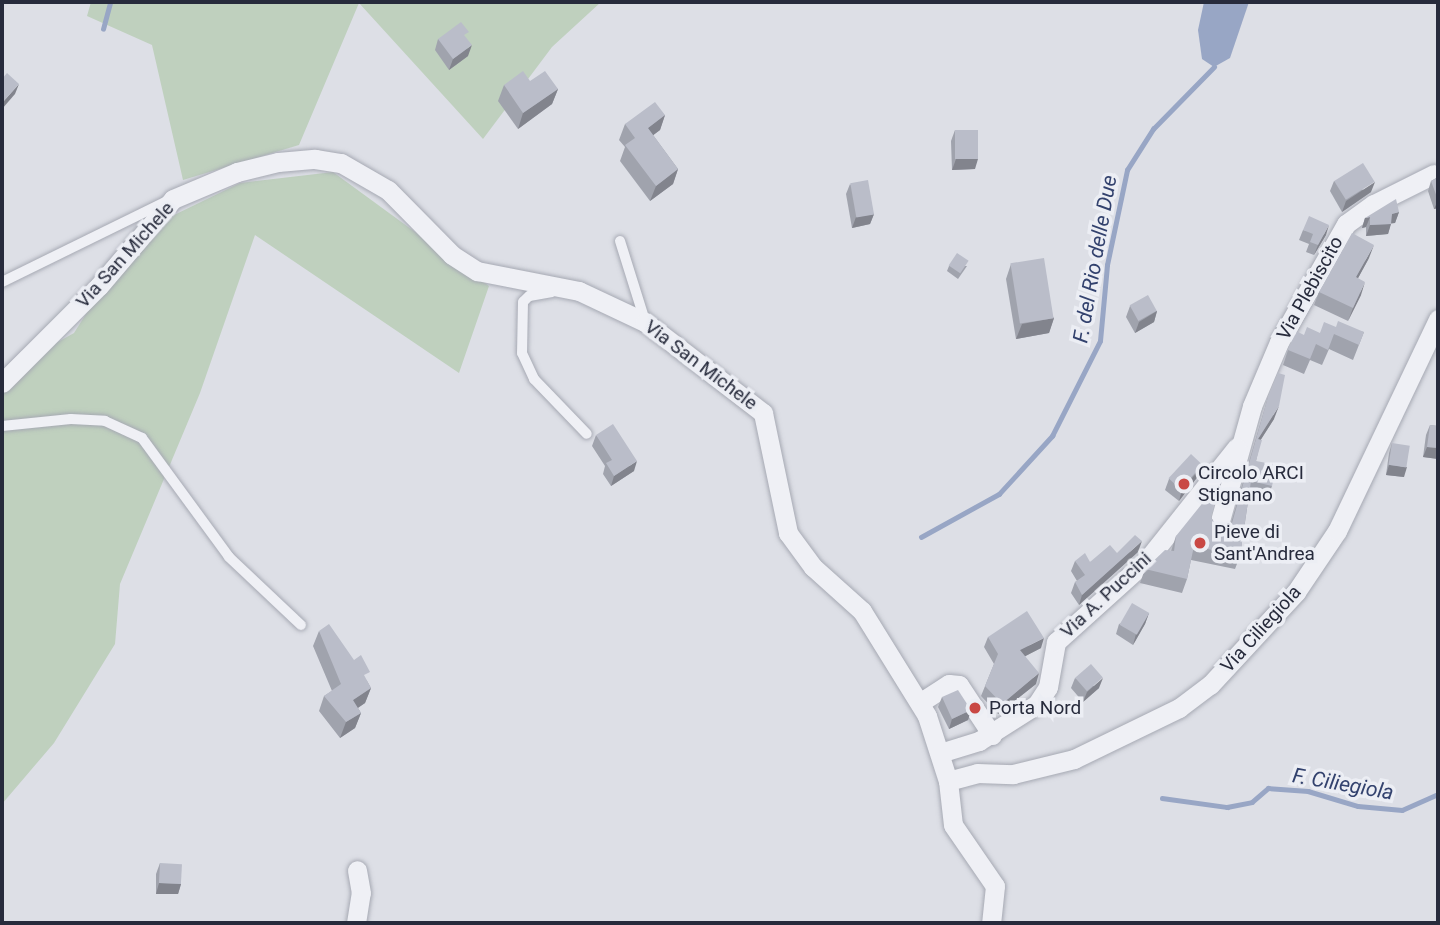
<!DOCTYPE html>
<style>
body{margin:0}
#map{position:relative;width:1440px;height:925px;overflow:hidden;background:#dddfe6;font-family:Roboto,sans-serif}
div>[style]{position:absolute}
.green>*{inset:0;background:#bfd0be}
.water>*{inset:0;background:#98a6c5}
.stream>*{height:4.5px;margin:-2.25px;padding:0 2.25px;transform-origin:2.25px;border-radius:2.25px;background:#98a6c5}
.roads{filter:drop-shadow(0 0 2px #a6a9b3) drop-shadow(0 0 2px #a6a9b3)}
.service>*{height:10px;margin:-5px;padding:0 5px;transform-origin:5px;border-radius:5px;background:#eff0f5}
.minor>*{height:19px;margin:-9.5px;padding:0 9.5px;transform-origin:9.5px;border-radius:9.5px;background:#eff0f5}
.wall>*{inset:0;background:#a0a3ad}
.shaded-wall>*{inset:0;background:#82848d}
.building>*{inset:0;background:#babdc9;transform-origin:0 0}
.dots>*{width:19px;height:19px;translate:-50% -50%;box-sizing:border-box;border:4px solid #eceef4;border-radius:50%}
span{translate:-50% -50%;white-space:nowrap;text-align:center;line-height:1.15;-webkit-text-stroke:7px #eceef4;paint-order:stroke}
.street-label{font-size:19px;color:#272b3c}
.poi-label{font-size:19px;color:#272b3c}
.left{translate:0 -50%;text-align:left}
.water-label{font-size:21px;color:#33426e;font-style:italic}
.frame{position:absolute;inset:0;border:4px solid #272b3c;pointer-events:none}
</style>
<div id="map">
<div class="green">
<div style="clip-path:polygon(91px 2px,601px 2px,552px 47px,483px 139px,359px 3px,299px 145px,183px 180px,152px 45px,87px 16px)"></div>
<div style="clip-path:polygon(333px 172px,489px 286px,459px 373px,255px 235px,200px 393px,120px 584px,115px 644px,54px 743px,2px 804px,2px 373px,74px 333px,137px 233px,240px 183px)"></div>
</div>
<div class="water">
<div style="clip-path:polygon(1204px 2px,1249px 2px,1230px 58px,1214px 67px,1202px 59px,1198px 30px)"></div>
</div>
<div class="stream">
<div style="left:103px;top:29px;width:28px;rotate:-75deg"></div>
<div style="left:921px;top:537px;width:89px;rotate:-28.9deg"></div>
<div style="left:999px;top:494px;width:79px;rotate:-47.6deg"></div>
<div style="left:1052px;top:436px;width:106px;rotate:-63.2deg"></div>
<div style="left:1100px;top:341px;width:76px;rotate:-84.7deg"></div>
<div style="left:1107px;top:265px;width:97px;rotate:-78.1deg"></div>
<div style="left:1127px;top:170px;width:49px;rotate:-57.6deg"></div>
<div style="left:1153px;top:129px;width:87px;rotate:-45.5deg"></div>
<div style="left:1162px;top:798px;width:66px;rotate:7.9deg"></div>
<div style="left:1227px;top:807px;width:25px;rotate:-11deg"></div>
<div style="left:1252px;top:802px;width:21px;rotate:-41deg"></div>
<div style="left:1268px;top:788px;width:40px;rotate:4.3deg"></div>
<div style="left:1308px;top:791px;width:52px;rotate:16.7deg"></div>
<div style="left:1358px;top:806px;width:44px;rotate:5.2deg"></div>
<div style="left:1402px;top:810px;width:39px;rotate:-24deg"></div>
</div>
<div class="roads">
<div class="service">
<div style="left:620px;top:241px;width:84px;rotate:72.6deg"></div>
<div style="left:2px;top:282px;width:184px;rotate:-26.1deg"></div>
<div style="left:552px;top:292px;width:23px;rotate:170deg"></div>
<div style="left:529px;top:296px;width:8px;rotate:135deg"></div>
<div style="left:523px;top:302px;width:51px;rotate:91.1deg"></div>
<div style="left:522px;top:353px;width:29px;rotate:65deg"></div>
<div style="left:534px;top:379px;width:76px;rotate:46.1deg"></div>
<div style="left:2px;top:426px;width:69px;rotate:-5.8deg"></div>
<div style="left:71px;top:419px;width:34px;rotate:3deg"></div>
<div style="left:105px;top:421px;width:41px;rotate:24.7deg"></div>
<div style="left:142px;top:438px;width:147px;rotate:53.8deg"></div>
<div style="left:229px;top:557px;width:99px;rotate:43.4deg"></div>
</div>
<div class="minor">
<div style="left:2px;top:383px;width:137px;rotate:-45deg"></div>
<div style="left:99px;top:286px;width:114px;rotate:-49.6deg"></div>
<div style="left:173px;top:199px;width:69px;rotate:-22.9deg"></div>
<div style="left:237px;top:172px;width:42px;rotate:-13.7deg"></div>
<div style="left:278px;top:162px;width:37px;rotate:-5deg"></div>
<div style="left:315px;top:159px;width:26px;rotate:9deg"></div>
<div style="left:341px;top:163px;width:54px;rotate:29.9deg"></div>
<div style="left:388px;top:190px;width:91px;rotate:45.4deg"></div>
<div style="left:452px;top:255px;width:30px;rotate:33deg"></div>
<div style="left:477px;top:271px;width:104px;rotate:11.1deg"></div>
<div style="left:579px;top:291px;width:73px;rotate:25.2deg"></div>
<div style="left:645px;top:322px;width:149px;rotate:37.6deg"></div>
<div style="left:763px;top:413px;width:123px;rotate:78.2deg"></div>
<div style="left:788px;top:533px;width:42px;rotate:53.7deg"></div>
<div style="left:813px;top:567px;width:66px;rotate:41.9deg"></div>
<div style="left:862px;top:611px;width:123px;rotate:58.2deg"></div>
<div style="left:927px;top:716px;width:68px;rotate:72.1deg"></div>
<div style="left:948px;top:781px;width:44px;rotate:83.5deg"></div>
<div style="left:953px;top:825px;width:74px;rotate:55.5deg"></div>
<div style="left:995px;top:886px;width:37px;rotate:96deg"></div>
<div style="left:1218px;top:528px;width:127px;rotate:-74.4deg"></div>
<div style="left:1252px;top:406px;width:69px;rotate:-67.1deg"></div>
<div style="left:1279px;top:342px;width:136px;rotate:-60.4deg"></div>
<div style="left:1346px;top:224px;width:34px;rotate:-36deg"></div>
<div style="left:1374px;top:204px;width:67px;rotate:-26.6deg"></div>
<div style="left:921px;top:702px;width:33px;rotate:-33deg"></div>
<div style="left:949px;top:684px;width:10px;rotate:6deg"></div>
<div style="left:959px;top:685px;width:60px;rotate:56.6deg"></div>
<div style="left:940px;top:753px;width:41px;rotate:-17.1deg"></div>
<div style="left:979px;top:741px;width:69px;rotate:-32.5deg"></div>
<div style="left:1037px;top:704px;width:20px;rotate:-57deg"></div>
<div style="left:1048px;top:687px;width:46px;rotate:-79.9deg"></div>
<div style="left:1056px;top:642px;width:122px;rotate:-42deg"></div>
<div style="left:1147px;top:560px;width:144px;rotate:-51.5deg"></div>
<div style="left:948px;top:781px;width:30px;rotate:-15deg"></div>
<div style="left:977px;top:773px;width:36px;rotate:2deg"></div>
<div style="left:1013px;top:774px;width:63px;rotate:-13.8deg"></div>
<div style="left:1074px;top:759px;width:117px;rotate:-25.9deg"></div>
<div style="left:1179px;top:708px;width:39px;rotate:-37deg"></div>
<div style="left:1210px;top:685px;width:127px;rotate:-47.2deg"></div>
<div style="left:1296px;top:592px;width:73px;rotate:-56.1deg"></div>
<div style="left:1337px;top:531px;width:235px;rotate:-64.5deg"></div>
<div style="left:356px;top:923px;width:30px;rotate:-81deg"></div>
<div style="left:361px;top:893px;width:23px;rotate:-100deg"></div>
</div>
</div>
<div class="wall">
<div style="clip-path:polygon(466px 38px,468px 56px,449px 70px,435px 50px,438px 39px)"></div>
<div style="clip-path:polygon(530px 81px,558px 89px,552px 104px,518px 129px,498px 101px,504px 85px)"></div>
<div style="clip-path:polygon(665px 115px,660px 130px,653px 135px,678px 169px,673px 184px,650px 201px,620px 161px,625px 147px,619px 140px,625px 124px)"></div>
<div style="clip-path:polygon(955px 130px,975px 169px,952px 170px,951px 141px)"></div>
<div style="clip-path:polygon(1438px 177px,1438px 208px,1434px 209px,1428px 191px,1431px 181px)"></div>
<div style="clip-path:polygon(1334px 181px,1371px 192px,1342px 212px,1330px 191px)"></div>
<div style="clip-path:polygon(850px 184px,874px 214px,870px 224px,852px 228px,846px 194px)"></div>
<div style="clip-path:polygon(1399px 212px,1395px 223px,1391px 223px,1388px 234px,1366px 236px,1366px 227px,1362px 228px,1365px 218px)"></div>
<div style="clip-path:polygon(1303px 230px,1326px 235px,1314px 255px,1306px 252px,1309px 244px,1299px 240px)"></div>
<div style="clip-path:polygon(1369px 258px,1358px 278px,1361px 295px,1348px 321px,1314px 305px,1319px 292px)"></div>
<div style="clip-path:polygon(1011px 264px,1054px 318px,1049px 333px,1016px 339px,1006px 279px)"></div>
<div style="clip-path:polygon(949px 266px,967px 266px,958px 279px,947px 271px)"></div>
<div style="clip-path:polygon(1130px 306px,1157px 311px,1154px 322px,1135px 333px,1126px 317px)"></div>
<div style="clip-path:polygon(1336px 327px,1364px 332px,1353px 360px,1329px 349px,1322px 365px,1310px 360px,1304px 374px,1283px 365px,1288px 350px,1304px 335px,1320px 333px)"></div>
<div style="clip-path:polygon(1268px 397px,1274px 419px,1261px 439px,1256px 461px,1272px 486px,1267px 500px,1249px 495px,1240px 556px,1235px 569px,1191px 560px,1187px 579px,1182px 593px,1140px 583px,1145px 569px,1171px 551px,1176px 536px,1211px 517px,1215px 524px,1231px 523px)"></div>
<div style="clip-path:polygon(1430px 425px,1438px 426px,1438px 459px,1423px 457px,1426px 435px)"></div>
<div style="clip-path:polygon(596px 435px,634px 471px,611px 486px,603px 474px,605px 466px,592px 446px)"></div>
<div style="clip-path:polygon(1392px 443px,1404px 477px,1386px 475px,1389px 453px)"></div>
<div style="clip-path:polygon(1203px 465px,1199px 475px,1179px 501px,1165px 490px,1169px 479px)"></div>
<div style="clip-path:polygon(1138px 552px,1079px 605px,1071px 593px,1075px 582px,1077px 581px,1071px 571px,1075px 561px,1090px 562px,1117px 553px)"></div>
<div style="clip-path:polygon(1149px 613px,1145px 624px,1133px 645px,1116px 634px,1119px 624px)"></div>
<div style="clip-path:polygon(319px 631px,367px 681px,371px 688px,365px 703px,358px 708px,361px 713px,355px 728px,340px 738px,319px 711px,324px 696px,332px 691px,313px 646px)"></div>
<div style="clip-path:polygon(988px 637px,1041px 648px,1025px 656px,1036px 684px,998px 714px,981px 696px,994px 664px,984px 647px)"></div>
<div style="clip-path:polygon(1075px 678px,1099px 688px,1083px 702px,1071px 688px)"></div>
<div style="clip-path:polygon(942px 697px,971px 710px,968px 720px,949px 729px,938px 707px)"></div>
<div style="clip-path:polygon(160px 863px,181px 884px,178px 894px,156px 894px,156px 874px)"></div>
</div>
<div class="shaded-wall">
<div style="clip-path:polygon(472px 45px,468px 56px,449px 70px,453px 59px)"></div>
<div style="clip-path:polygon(19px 84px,15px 94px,2px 109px,2px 103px)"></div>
<div style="clip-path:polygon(558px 89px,552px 104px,518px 129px,523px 113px)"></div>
<div style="clip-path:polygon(665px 115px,660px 130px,643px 143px,648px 128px)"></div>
<div style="clip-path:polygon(956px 159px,978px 159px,975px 169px,952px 170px)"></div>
<div style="clip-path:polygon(678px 169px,673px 184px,650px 201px,656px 186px)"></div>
<div style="clip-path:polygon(1375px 182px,1371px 192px,1342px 212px,1346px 201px)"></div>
<div style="clip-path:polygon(1438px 199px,1438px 208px,1434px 209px,1438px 200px)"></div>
<div style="clip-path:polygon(1399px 212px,1395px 223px,1388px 224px,1392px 214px)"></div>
<div style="clip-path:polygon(874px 214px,870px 224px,852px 228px,856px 217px)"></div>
<div style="clip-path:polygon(1370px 217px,1366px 227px,1362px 228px,1365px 218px)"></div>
<div style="clip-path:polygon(1391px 224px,1388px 234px,1366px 236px,1370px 225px)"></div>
<div style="clip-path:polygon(1329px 225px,1326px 235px,1314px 255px,1318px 245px)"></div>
<div style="clip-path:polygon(1374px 245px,1369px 258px,1351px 291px,1356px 277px)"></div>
<div style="clip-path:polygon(1365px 282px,1361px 295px,1348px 321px,1353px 308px)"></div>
<div style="clip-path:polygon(1157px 311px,1154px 322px,1135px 333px,1139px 322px)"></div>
<div style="clip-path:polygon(1054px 318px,1049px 333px,1016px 339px,1022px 324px)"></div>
<div style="clip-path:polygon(1279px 406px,1274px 419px,1253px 452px,1258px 439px)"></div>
<div style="clip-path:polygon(1427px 447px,1438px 448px,1438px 459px,1423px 457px)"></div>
<div style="clip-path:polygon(637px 461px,634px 471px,611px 486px,614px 476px)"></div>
<div style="clip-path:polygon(1203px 465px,1199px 475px,1179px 501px,1182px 490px)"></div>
<div style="clip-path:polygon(1389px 465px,1407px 467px,1404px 477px,1386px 475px)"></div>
<div style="clip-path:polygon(1142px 541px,1138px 552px,1079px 605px,1082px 595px)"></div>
<div style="clip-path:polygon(1149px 613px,1145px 624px,1133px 645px,1136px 634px)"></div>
<div style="clip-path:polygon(1044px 638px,1041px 648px,1016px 661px,1020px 650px)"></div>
<div style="clip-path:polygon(1039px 673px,1036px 684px,998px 714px,1002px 704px)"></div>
<div style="clip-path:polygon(1103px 678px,1099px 688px,1083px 702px,1087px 692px)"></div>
<div style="clip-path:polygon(371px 688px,365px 703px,347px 715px,353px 700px)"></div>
<div style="clip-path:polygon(971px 710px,968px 720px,949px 729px,952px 719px)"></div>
<div style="clip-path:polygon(361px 713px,355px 728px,340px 738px,346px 722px)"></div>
<div style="clip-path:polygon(159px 883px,181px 884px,178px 894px,156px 894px)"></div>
</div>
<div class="building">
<div style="clip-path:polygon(461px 22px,469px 32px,464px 35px,472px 45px,453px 59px,438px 39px)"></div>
<div style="clip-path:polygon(523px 71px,530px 81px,545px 71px,558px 89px,523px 113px,504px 85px)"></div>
<div style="clip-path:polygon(7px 73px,19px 84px,2px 103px,2px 79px)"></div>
<div style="clip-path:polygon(655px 102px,665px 115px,648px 128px,678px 169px,656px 186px,625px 145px,635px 138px,625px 124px)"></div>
<div style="left:955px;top:130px;width:23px;height:29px"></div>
<div style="left:1363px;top:163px;width:22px;height:34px;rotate:58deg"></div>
<div style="clip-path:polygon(1438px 177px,1438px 200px,1431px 181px)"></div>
<div style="left:868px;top:180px;width:35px;height:18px;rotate:80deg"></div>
<div style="clip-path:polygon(1396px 199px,1399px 212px,1392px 214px,1391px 224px,1370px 225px,1370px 217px,1365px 218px)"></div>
<div style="clip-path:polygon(1309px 216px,1329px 225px,1318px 245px,1310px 242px,1313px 234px,1303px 230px)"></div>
<div style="clip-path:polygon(1352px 233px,1374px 245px,1356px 277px,1365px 282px,1353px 308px,1319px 292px)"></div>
<div style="left:957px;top:253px;width:14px;height:15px;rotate:34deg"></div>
<div style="left:1044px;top:258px;width:61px;height:34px;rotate:81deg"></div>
<div style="left:1148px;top:295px;width:18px;height:21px;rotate:61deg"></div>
<div style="clip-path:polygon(1338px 321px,1364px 332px,1359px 345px,1334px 334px,1328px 350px,1316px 344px,1310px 359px,1288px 350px,1296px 331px,1304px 335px,1307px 327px,1320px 333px,1324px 322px,1336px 327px)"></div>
<div style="clip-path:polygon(1278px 373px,1285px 375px,1279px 406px,1258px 439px,1262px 440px,1256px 461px,1277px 465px,1272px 486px,1251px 481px,1240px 556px,1194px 546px,1187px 579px,1145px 569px,1165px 550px,1174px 551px,1176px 536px,1205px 500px,1214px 501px,1211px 517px,1215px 524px,1232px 523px,1268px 397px)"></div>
<div style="clip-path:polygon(613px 424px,637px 461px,614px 476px,606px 463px,612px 460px,596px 435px)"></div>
<div style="clip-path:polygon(1430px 425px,1438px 426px,1438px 448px,1427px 447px)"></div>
<div style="left:1392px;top:443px;width:18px;height:22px;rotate:9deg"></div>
<div style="left:1191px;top:454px;width:16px;height:33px;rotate:43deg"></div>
<div style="clip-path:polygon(1135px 535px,1142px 541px,1082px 595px,1075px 582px,1085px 575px,1075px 561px,1085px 553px,1090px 562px,1110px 545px,1117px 553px)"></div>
<div style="left:1132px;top:603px;width:20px;height:25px;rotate:30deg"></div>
<div style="clip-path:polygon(1027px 611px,1044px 638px,1020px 650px,1039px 673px,1002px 704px,985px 686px,998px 654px,988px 637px)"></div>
<div style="clip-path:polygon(329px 624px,354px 660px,361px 655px,370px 672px,364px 675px,371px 688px,353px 700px,361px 713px,346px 722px,324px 696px,341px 684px,319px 631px)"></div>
<div style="left:1091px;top:664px;width:18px;height:21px;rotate:49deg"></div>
<div style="clip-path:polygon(958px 690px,971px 710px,952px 719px,942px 697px)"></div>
<div style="left:160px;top:863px;width:22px;height:20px;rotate:3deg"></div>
</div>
<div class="dots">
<div style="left:1184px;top:484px;background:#c94844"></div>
<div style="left:1200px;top:543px;background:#c94844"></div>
<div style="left:975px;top:708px;background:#c94844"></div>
</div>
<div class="street-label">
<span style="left:125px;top:255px;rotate:-48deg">Via San Michele</span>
<span style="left:1310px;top:288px;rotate:-61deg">Via Plebiscito</span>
<span style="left:701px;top:365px;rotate:37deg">Via San Michele</span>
<span style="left:1106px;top:595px;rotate:-43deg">Via A. Puccini</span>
<span style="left:1261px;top:629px;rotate:-48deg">Via Ciliegiola</span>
</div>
<div class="poi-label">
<span class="left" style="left:1198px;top:484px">Circolo ARCI<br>Stignano</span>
<span class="left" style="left:1214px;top:543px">Pieve di<br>Sant'Andrea</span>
<span class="left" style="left:989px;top:708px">Porta Nord</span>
</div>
<div class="water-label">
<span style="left:1095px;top:259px;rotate:-80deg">F. del Rio delle Due</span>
<span style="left:1343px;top:784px;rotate:10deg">F. Ciliegiola</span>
</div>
<div class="frame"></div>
</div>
